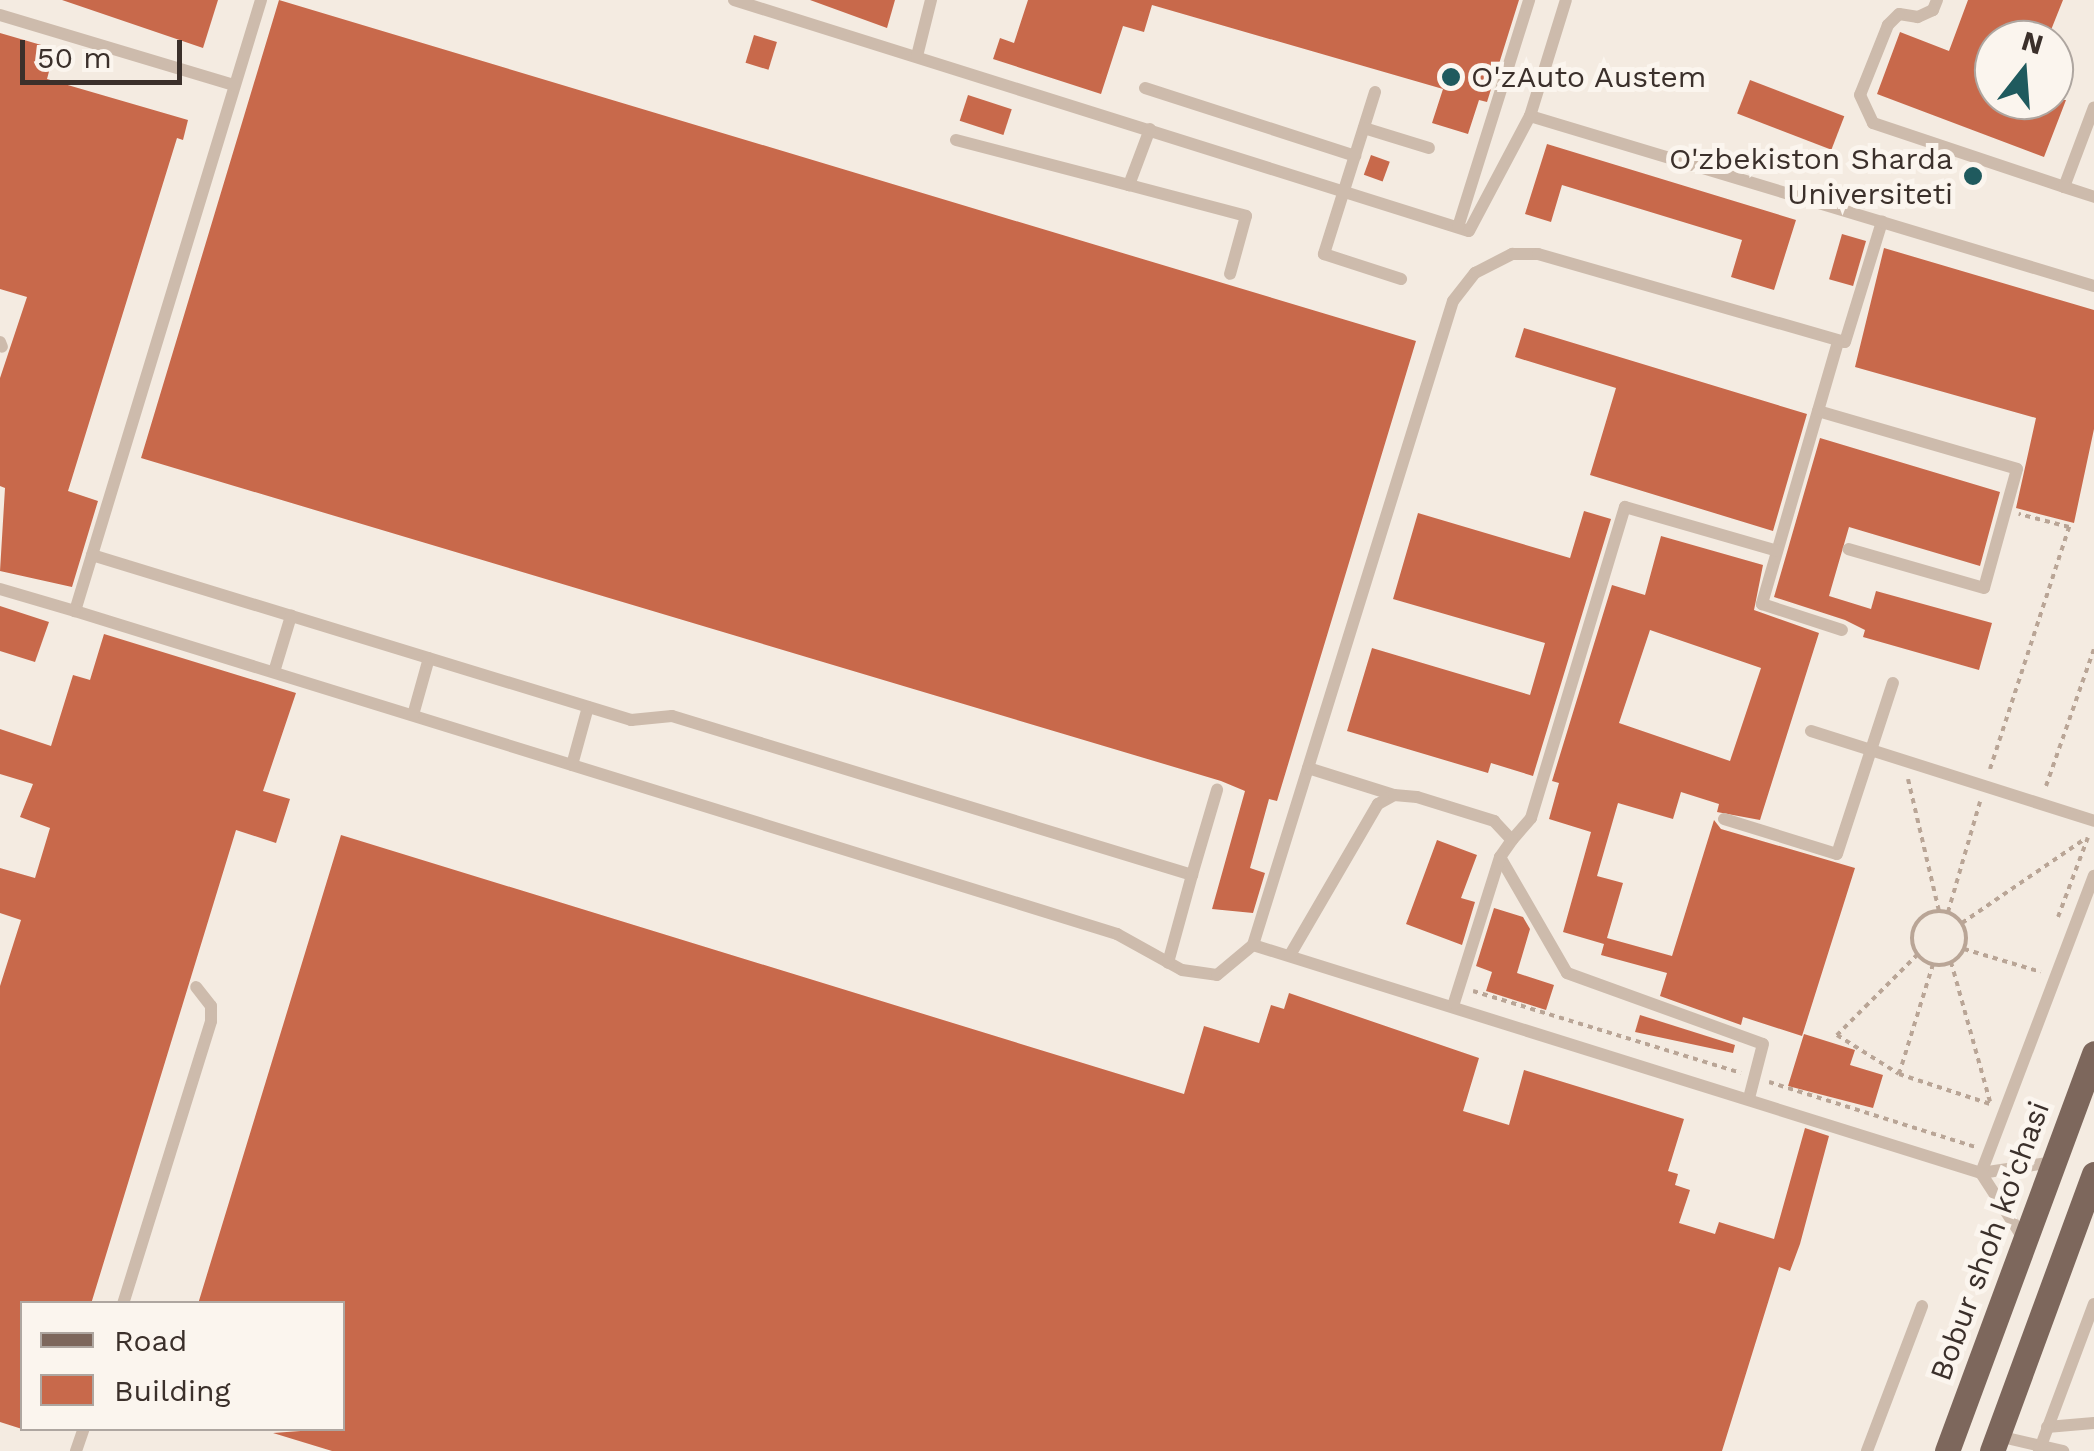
<!DOCTYPE html>
<style>
body{margin:0}
#map{position:relative;width:2094px;height:1451px;overflow:hidden;background:#f4ebe1;font-family:"Work Sans",sans-serif}
div>[style]{position:absolute}
.building>*{inset:0;background:#c8694b;transform-origin:0 0}
.path>*{height:4px;margin-top:-2px;transform-origin:0;background:repeating-linear-gradient(90deg,#b9a596 0 5px,transparent 0 10px)}
.path>.ring{margin:-2px;padding:0;box-sizing:content-box;background:none;border:4px solid #b9a596;border-radius:50%}
.service>*{height:12px;margin:-6px;padding:0 6px;transform-origin:6px;border-radius:6px;background:#cdbbac}
.primary>*{height:25px;margin:-12.5px;padding:0 12.5px;transform-origin:12.5px;border-radius:12.5px;background:#7d675c}
.dots>*{width:28px;height:28px;translate:-50% -50%;box-sizing:border-box;border:5px solid #fbf5ee;border-radius:50%}
span{translate:-50% -50%;white-space:nowrap;text-align:center;line-height:1.15;-webkit-text-stroke:10px #fbf5ee;paint-order:stroke}
.poi-label{font-size:30px;color:#3b302b}
.left{translate:0 -50%;text-align:left}
.right{translate:-100% -50%;text-align:right}
.street-label{font-size:30px;color:#3b302b}
.legend{position:absolute;left:20px;top:1301px;width:325px;height:130px;box-sizing:border-box;background:#fbf5ee;border:2px solid #aea6a0;margin:0;padding:12px 18px;list-style:none;font-size:30px;color:#3b302b}
.legend li{display:flex;align-items:center;gap:20px;height:50px}
.legend b{width:50px;border:2px solid #aea6a0}
.north{position:absolute;left:1974px;top:20px;width:100px;height:100px;box-sizing:border-box;background:#fbf5ee;border:2px solid #aea6a0;border-radius:50%;rotate:17deg;font-size:28px;font-weight:700;line-height:40px;text-align:center;color:#3b302b}
.north::after{content:'';display:block;margin:auto;width:35px;height:45px;background:#1f5a5e;clip-path:polygon(50% 0,100% 100%,50% 72%,0 100%)}
.scale{position:absolute;left:20px;top:40px;width:162px;height:45px;box-sizing:border-box;border:5px solid #3b302b;border-top:0;padding-left:12px;font-size:30px;line-height:35px;white-space:nowrap;color:#3b302b;-webkit-text-stroke:8px #fbf5ee;paint-order:stroke}
</style>
<div id="map">
<div class="building">
<div style="clip-path:polygon(62px 0,218px 0,203px 48px)"></div>
<div style="clip-path:polygon(279px 0,1416px 341px,1277px 801px,1269px 799px,1250px 868px,1265px 873px,1253px 913px,1212px 909px,1245px 791px,1221px 781px,141px 458px)"></div>
<div style="clip-path:polygon(810px 0,895px 0,887px 28px)"></div>
<div style="clip-path:polygon(1028px 0,1519px 0,1487px 102px,1479px 100px,1468px 134px,1432px 123px,1443px 89px,1152px 5px,1144px 32px,1123px 26px,1101px 94px,993px 59px,1000px 38px,1014px 43px)"></div>
<div style="clip-path:polygon(1968px 0,2063px 0,2047px 40px,1994px 40px,1994px 100px,2066px 100px,2044px 157px,1877px 94px,1900px 32px,1949px 51px)"></div>
<div style="clip-path:polygon(0 33px,55px 49px,47px 79px,188px 120px,183px 140px,177px 138px,68px 491px,98px 501px,72px 587px,0 571px,5px 488px,0 486px,0 378px,27px 297px,0 289px)"></div>
<div style="left:754px;top:35px;width:24px;height:29px;rotate:17deg"></div>
<div style="left:1750px;top:80px;width:101px;height:36px;rotate:21deg"></div>
<div style="left:968px;top:95px;width:46px;height:27px;rotate:18deg"></div>
<div style="clip-path:polygon(1547px 144px,1796px 220px,1774px 290px,1731px 277px,1742px 240px,1562px 185px,1551px 222px,1525px 214px)"></div>
<div style="left:1371px;top:155px;width:20px;height:21px;rotate:20deg"></div>
<div style="left:1842px;top:234px;width:25px;height:47px;rotate:16deg"></div>
<div style="clip-path:polygon(1884px 248px,2094px 310px,2094px 429px,2074px 523px,2016px 508px,2036px 418px,1855px 367px)"></div>
<div style="clip-path:polygon(1524px 328px,1807px 414px,1773px 531px,1590px 475px,1616px 388px,1515px 357px)"></div>
<div style="clip-path:polygon(1820px 438px,2000px 492px,1980px 566px,1849px 527px,1829px 596px,1871px 609px,1876px 591px,1992px 623px,1979px 670px,1863px 637px,1865px 630px,1845px 620px,1774px 597px)"></div>
<div style="clip-path:polygon(1584px 511px,1611px 519px,1533px 776px,1491px 763px,1488px 773px,1347px 731px,1372px 648px,1530px 695px,1545px 643px,1393px 599px,1418px 513px,1570px 558px)"></div>
<div style="clip-path:polygon(evenodd,1661px 536px,1763px 565px,1754px 610px,1819px 633px,1760px 820px,1717px 812px,1719px 804px,1681px 792px,1673px 819px,1618px 803px,1597px 876px,1623px 883px,1607px 938px,1672px 956px,1714px 820px,1721px 829px,1855px 868px,1802px 1036px,1743px 1017px,1741px 1025px,1660px 996px,1667px 973px,1601px 955px,1604px 944px,1563px 932px,1591px 832px,1549px 819px,1559px 783px,1552px 781px,1612px 585px,1645px 595px,1661px 536px,1650px 630px,1761px 668px,1730px 761px,1619px 723px,1650px 630px)"></div>
<div style="clip-path:polygon(0 606px,49px 622px,35px 662px,0 651px)"></div>
<div style="clip-path:polygon(104px 634px,296px 693px,263px 791px,290px 799px,276px 843px,236px 830px,91px 1304px,22px 1304px,22px 1429px,0 1422px,0 986px,21px 920px,0 913px,0 868px,35px 878px,50px 828px,20px 817px,33px 784px,0 774px,0 729px,51px 746px,73px 675px,90px 680px)"></div>
<div style="clip-path:polygon(341px 835px,1184px 1094px,1204px 1026px,1259px 1043px,1271px 1005px,1284px 1009px,1289px 993px,1479px 1058px,1463px 1111px,1509px 1125px,1524px 1070px,1684px 1119px,1668px 1171px,1678px 1174px,1675px 1185px,1690px 1190px,1679px 1223px,1715px 1234px,1719px 1222px,1774px 1239px,1805px 1128px,1829px 1136px,1800px 1244px,1790px 1271px,1779px 1267px,1722px 1451px,332px 1451px,273px 1433px,342px 1428px,342px 1304px,198px 1304px)"></div>
<div style="clip-path:polygon(1437px 840px,1477px 855px,1461px 898px,1475px 902px,1462px 945px,1406px 924px)"></div>
<div style="clip-path:polygon(1494px 908px,1523px 917px,1530px 929px,1517px 973px,1554px 985px,1546px 1010px,1486px 991px,1492px 972px,1476px 966px)"></div>
<div style="clip-path:polygon(1640px 1015px,1735px 1045px,1733px 1053px,1635px 1032px)"></div>
<div style="clip-path:polygon(1804px 1034px,1855px 1050px,1850px 1065px,1883px 1075px,1873px 1108px,1788px 1086px)"></div>
</div>
<div class="path">
<div style="left:1990px;top:769px;width:255px;rotate:-71.9deg"></div>
<div style="left:2069px;top:527px;width:52px;rotate:-165.4deg"></div>
<div style="left:1908px;top:779px;width:136px;rotate:76.8deg"></div>
<div style="left:2046px;top:786px;width:145px;rotate:-70.7deg"></div>
<div class="ring" style="left:1912px;top:911px;width:50px;height:50px"></div>
<div style="left:1948px;top:912px;width:115px;rotate:-73.8deg"></div>
<div style="left:2058px;top:917px;width:85px;rotate:-69.4deg"></div>
<div style="left:1962px;top:923px;width:150px;rotate:-34.4deg"></div>
<div style="left:1964px;top:949px;width:80px;rotate:16.6deg"></div>
<div style="left:1918px;top:954px;width:115px;rotate:135deg"></div>
<div style="left:1837px;top:1035px;width:73px;rotate:32.2deg"></div>
<div style="left:1899px;top:1074px;width:96px;rotate:18.2deg"></div>
<div style="left:1951px;top:962px;width:145px;rotate:74.4deg"></div>
<div style="left:1473px;top:991px;width:280px;rotate:17deg"></div>
<div style="left:1899px;top:1074px;width:115px;rotate:-72.8deg"></div>
<div style="left:1769px;top:1082px;width:216px;rotate:17.5deg"></div>
</div>
<div class="service">
<div style="left:261px;top:0;width:639px;rotate:106.93deg"></div>
<div style="left:75px;top:611px;width:1091px;rotate:17.22deg"></div>
<div style="left:1117px;top:934px;width:74px;rotate:29deg"></div>
<div style="left:1182px;top:970px;width:35px;rotate:8deg"></div>
<div style="left:1217px;top:975px;width:47px;rotate:-39.8deg"></div>
<div style="left:1253px;top:945px;width:674px;rotate:-72.75deg"></div>
<div style="left:1453px;top:301px;width:36px;rotate:-52deg"></div>
<div style="left:1475px;top:273px;width:42px;rotate:-27.2deg"></div>
<div style="left:1512px;top:254px;width:26px"></div>
<div style="left:1538px;top:254px;width:319px;rotate:16deg"></div>
<div style="left:1845px;top:342px;width:126px;rotate:-72.9deg"></div>
<div style="left:734px;top:0;width:770px;rotate:17.45deg"></div>
<div style="left:1469px;top:231px;width:130px;rotate:-62.1deg"></div>
<div style="left:1530px;top:116px;width:589px;rotate:16.77deg"></div>
<div style="left:1937px;top:0;width:11px;rotate:112deg"></div>
<div style="left:1933px;top:10px;width:17px;rotate:155deg"></div>
<div style="left:1918px;top:17px;width:19px;rotate:-171deg"></div>
<div style="left:1899px;top:14px;width:16px;rotate:135deg"></div>
<div style="left:1888px;top:25px;width:75px;rotate:111.8deg"></div>
<div style="left:1860px;top:95px;width:31px;rotate:65deg"></div>
<div style="left:1873px;top:123px;width:201px;rotate:18.5deg"></div>
<div style="left:2064px;top:187px;width:85px;rotate:-69.4deg"></div>
<div style="left:0;top:15px;width:244px;rotate:16.7deg"></div>
<div style="left:917px;top:56px;width:58px;rotate:-76deg"></div>
<div style="left:1145px;top:88px;width:221px;rotate:17.9deg"></div>
<div style="left:1375px;top:92px;width:170px;rotate:107.5deg"></div>
<div style="left:1324px;top:254px;width:81px;rotate:18deg"></div>
<div style="left:1530px;top:116px;width:121px;rotate:-72.8deg"></div>
<div style="left:1364px;top:128px;width:68px;rotate:17.1deg"></div>
<div style="left:1150px;top:129px;width:60px;rotate:110.6deg"></div>
<div style="left:1129px;top:185px;width:121px;rotate:14.8deg"></div>
<div style="left:1246px;top:216px;width:60px;rotate:105.4deg"></div>
<div style="left:956px;top:140px;width:179px;rotate:14.6deg"></div>
<div style="left:2064px;top:187px;width:32px;rotate:18deg"></div>
<div style="left:1458px;top:227px;width:238px;rotate:-72.6deg"></div>
<div style="left:0;top:342px;width:5px;rotate:68deg"></div>
<div style="left:1838px;top:342px;width:273px;rotate:106.2deg"></div>
<div style="left:1762px;top:604px;width:84px;rotate:18deg"></div>
<div style="left:1818px;top:411px;width:207px;rotate:16.2deg"></div>
<div style="left:2017px;top:469px;width:123px;rotate:105.5deg"></div>
<div style="left:1984px;top:588px;width:141px;rotate:-164deg"></div>
<div style="left:92px;top:555px;width:564px;rotate:17.02deg"></div>
<div style="left:631px;top:720px;width:41px;rotate:-5.6deg"></div>
<div style="left:672px;top:716px;width:544px;rotate:17deg"></div>
<div style="left:1192px;top:875px;width:91px;rotate:105.3deg"></div>
<div style="left:0;top:589px;width:78px;rotate:16.3deg"></div>
<div style="left:274px;top:672px;width:59px;rotate:-73.1deg"></div>
<div style="left:413px;top:715px;width:59px;rotate:-74.3deg"></div>
<div style="left:1811px;top:731px;width:297px;rotate:17.6deg"></div>
<div style="left:572px;top:765px;width:60px;rotate:-74.6deg"></div>
<div style="left:1308px;top:768px;width:90px;rotate:17.4deg"></div>
<div style="left:1724px;top:819px;width:118px;rotate:17.2deg"></div>
<div style="left:1837px;top:854px;width:180px;rotate:-71.9deg"></div>
<div style="left:1512px;top:840px;width:29px;rotate:-49deg"></div>
<div style="left:1531px;top:818px;width:325px;rotate:-73.2deg"></div>
<div style="left:1625px;top:507px;width:158px;rotate:16.1deg"></div>
<div style="left:1500px;top:857px;width:134px;rotate:60deg"></div>
<div style="left:1567px;top:973px;width:208px;rotate:19.9deg"></div>
<div style="left:1763px;top:1044px;width:56px;rotate:104.5deg"></div>
<div style="left:1192px;top:875px;width:89px;rotate:-73.6deg"></div>
<div style="left:1253px;top:945px;width:763px;rotate:17.39deg"></div>
<div style="left:1981px;top:1173px;width:74px;rotate:-8.6deg"></div>
<div style="left:1290px;top:955px;width:175px;rotate:-59.8deg"></div>
<div style="left:1378px;top:804px;width:18px;rotate:-29deg"></div>
<div style="left:1394px;top:795px;width:23px;rotate:5deg"></div>
<div style="left:1417px;top:797px;width:81px;rotate:17.3deg"></div>
<div style="left:1494px;top:821px;width:26px;rotate:47deg"></div>
<div style="left:1512px;top:840px;width:21px;rotate:125deg"></div>
<div style="left:1500px;top:857px;width:153px;rotate:107.5deg"></div>
<div style="left:1981px;top:1173px;width:318px;rotate:-69.2deg"></div>
<div style="left:1981px;top:1173px;width:81px;rotate:57.1deg"></div>
<div style="left:123px;top:1304px;width:296px;rotate:-72.7deg"></div>
<div style="left:211px;top:1021px;width:15px;rotate:-90deg"></div>
<div style="left:211px;top:1006px;width:24px;rotate:-128deg"></div>
<div style="left:2047px;top:1427px;width:47px;rotate:-4.9deg"></div>
<div style="left:1998px;top:1436px;width:67px;rotate:13deg"></div>
<div style="left:76px;top:1451px;width:24px;rotate:-71deg"></div>
<div style="left:1867px;top:1451px;width:155px;rotate:-69.2deg"></div>
<div style="left:2039px;top:1451px;width:157px;rotate:-69.5deg"></div>
</div>
<div class="primary">
<div style="left:1947px;top:1451px;width:424px;rotate:-69.7deg"></div>
<div style="left:1992px;top:1451px;width:295px;rotate:-69.8deg"></div>
</div>
<div class="dots">
<div style="left:1451px;top:77px;background:#1f5a5e"></div>
<div style="left:1973px;top:176px;background:#1f5a5e"></div>
</div>
<div class="poi-label">
<span class="left" style="left:1471px;top:77px">O'zAuto Austem</span>
<span class="right" style="left:1953px;top:176px">O'zbekiston Sharda<br>Universiteti</span>
</div>
<div class="street-label">
<span style="left:1990px;top:1241px;rotate:-70deg">Bobur shoh ko'chasi</span>
</div>
<ul class="legend">
<li><b style="height:12px;background:#7d675c"></b>Road</li>
<li><b style="height:28px;background:#c8694b"></b>Building</li>
</ul>
<div class="north">N</div>
<div class="scale">50 m</div>
</div>
